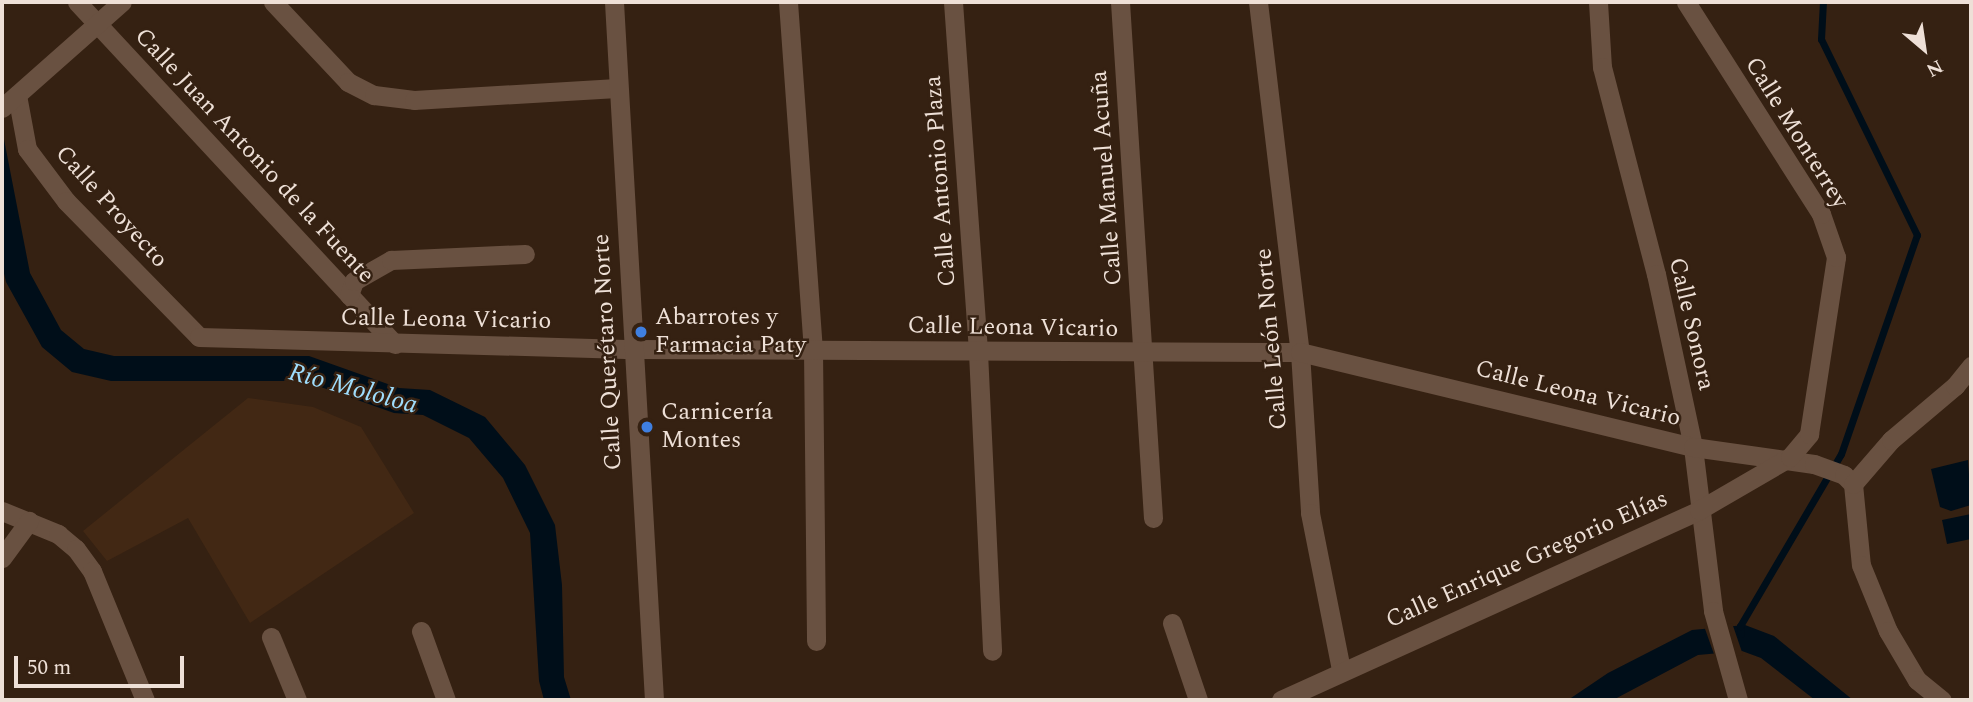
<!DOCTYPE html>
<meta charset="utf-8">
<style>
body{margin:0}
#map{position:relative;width:1973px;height:702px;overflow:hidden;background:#352112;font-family:Spectral,serif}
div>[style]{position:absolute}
.built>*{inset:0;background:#422814}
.water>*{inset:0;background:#000e19}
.pier>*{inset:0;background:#352112}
.stream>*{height:7px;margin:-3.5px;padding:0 3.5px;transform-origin:3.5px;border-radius:3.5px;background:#000e19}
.minor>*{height:19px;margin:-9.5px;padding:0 9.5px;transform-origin:9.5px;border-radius:9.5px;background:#695141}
.tertiary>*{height:19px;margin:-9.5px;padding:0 9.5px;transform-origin:9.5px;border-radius:9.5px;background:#695141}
.dots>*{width:19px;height:19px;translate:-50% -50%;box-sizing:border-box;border:4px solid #352112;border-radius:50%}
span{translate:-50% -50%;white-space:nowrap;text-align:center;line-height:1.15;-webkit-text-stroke:5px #352112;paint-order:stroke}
.street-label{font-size:24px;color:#eee0d7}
.poi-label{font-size:24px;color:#eee0d7}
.left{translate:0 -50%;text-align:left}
.water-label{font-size:26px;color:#9fddfc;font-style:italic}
.frame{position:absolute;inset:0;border:4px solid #eee0d7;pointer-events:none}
.north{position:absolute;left:1889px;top:14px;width:70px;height:70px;-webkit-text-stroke:5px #352112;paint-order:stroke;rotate:151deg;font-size:19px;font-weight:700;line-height:28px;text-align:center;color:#eee0d7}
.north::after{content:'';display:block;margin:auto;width:24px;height:32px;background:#eee0d7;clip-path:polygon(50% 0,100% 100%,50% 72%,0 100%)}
.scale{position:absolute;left:14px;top:656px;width:170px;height:32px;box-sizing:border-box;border:4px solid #eee0d7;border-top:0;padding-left:9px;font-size:21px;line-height:24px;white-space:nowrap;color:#eee0d7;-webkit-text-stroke:5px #352112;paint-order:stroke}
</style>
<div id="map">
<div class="built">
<div style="clip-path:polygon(248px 398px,313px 407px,361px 427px,414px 513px,250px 623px,188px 518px,107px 561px,83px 531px)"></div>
</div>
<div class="water">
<div style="clip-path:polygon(2px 129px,30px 273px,61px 330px,84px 349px,114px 356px,309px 356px,399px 388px,430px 390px,485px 417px,525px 465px,555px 525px,562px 585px,564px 677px,571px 700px,544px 700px,539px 681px,530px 533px,503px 478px,469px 438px,423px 415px,394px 413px,304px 381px,111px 381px,72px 372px,42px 347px,6px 282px,2px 265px)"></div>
<div style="clip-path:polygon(1968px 460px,1971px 505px,1951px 511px,1940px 507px,1931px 469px)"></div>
<div style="clip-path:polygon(1971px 514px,1971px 539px,1947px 544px,1942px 520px)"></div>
<div style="clip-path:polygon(1745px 625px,1774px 636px,1853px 700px,1815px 700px,1761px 658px,1742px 651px,1698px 655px,1613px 700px,1568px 700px,1608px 673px,1692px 630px)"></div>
</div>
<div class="pier">
<div style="clip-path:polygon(1732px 623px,1743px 655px,1715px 657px,1704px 626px)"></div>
</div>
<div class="stream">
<div style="left:1741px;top:634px;width:8px;rotate:-97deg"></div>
<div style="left:1740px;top:626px;width:199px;rotate:-59.6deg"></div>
<div style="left:1841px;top:454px;width:232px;rotate:-70.9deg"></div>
<div style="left:1917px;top:235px;width:218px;rotate:-116.1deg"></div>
<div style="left:1821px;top:39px;width:37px;rotate:-87deg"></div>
</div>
<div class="minor">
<div style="left:77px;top:2px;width:467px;rotate:47.1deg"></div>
<div style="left:273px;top:2px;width:110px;rotate:46.8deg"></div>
<div style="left:348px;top:82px;width:29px;rotate:27deg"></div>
<div style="left:374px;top:95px;width:40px;rotate:7.1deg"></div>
<div style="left:414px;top:100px;width:203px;rotate:-3.4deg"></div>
<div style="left:788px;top:2px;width:349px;rotate:85.9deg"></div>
<div style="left:813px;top:350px;width:291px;rotate:89.4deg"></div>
<div style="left:953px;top:2px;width:351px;rotate:85.9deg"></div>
<div style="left:978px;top:352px;width:299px;rotate:87.3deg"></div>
<div style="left:1120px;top:2px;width:517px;rotate:86.34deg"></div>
<div style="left:1258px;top:2px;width:353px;rotate:83.2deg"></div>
<div style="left:1300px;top:352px;width:161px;rotate:86.4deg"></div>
<div style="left:1310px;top:513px;width:160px;rotate:78.8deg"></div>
<div style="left:1598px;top:2px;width:65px;rotate:86.5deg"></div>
<div style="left:1602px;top:67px;width:214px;rotate:75.4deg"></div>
<div style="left:1656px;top:274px;width:177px;rotate:77.9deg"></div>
<div style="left:1693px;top:447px;width:165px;rotate:83deg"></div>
<div style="left:1713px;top:611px;width:92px;rotate:74.3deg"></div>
<div style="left:17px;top:95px;width:55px;rotate:79.5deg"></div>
<div style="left:27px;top:149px;width:65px;rotate:53.1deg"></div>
<div style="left:66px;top:201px;width:190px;rotate:45.6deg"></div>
<div style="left:199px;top:337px;width:435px;rotate:1.6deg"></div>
<div style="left:634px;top:349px;width:666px;rotate:0.26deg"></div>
<div style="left:1300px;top:352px;width:404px;rotate:13.6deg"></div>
<div style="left:1693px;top:447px;width:122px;rotate:8deg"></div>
<div style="left:1814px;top:464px;width:32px;rotate:20deg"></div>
<div style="left:1844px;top:475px;width:13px;rotate:45deg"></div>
<div style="left:1853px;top:484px;width:81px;rotate:84.4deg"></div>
<div style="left:1861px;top:565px;width:71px;rotate:67.8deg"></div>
<div style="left:1888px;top:631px;width:57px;rotate:59.4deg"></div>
<div style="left:1917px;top:680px;width:32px;rotate:39deg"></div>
<div style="left:2px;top:108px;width:160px;rotate:-41.5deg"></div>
<div style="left:349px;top:295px;width:15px;rotate:-70deg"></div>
<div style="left:354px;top:281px;width:43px;rotate:-29.6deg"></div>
<div style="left:391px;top:260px;width:134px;rotate:-2.6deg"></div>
<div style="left:1853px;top:484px;width:58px;rotate:-49.2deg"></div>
<div style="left:1891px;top:440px;width:84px;rotate:-40.2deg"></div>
<div style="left:1955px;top:386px;width:26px;rotate:-51deg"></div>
<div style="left:2px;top:511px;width:61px;rotate:22.3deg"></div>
<div style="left:58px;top:534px;width:23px;rotate:40deg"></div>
<div style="left:76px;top:549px;width:27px;rotate:54deg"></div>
<div style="left:92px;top:571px;width:139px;rotate:67.7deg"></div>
<div style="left:2px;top:558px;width:46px;rotate:-53.9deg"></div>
<div style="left:1172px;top:623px;width:81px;rotate:71.3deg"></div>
<div style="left:421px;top:631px;width:73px;rotate:70.1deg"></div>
<div style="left:271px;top:637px;width:68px;rotate:67.6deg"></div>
<div style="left:1281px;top:700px;width:459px;rotate:-24.4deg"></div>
<div style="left:1699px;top:510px;width:105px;rotate:-30.2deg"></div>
<div style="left:1790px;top:457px;width:30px;rotate:-50deg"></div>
<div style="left:1809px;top:434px;width:179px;rotate:-81.3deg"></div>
<div style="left:1836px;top:257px;width:46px;rotate:-109.2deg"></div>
<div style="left:1821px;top:214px;width:251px;rotate:-122.5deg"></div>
</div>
<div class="tertiary">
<div style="left:614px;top:2px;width:699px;rotate:86.72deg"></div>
</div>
<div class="dots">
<div style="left:641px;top:332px;background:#3f7fe0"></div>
<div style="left:647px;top:427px;background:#3f7fe0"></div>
</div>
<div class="street-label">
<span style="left:1796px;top:133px;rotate:58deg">Calle Monterrey</span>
<span style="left:254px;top:156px;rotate:47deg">Calle Juan Antonio de la Fuente</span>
<span style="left:1107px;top:178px;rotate:-94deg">Calle Manuel Acuña</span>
<span style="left:941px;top:181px;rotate:-94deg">Calle Antonio Plaza</span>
<span style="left:111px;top:207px;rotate:48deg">Calle Proyecto</span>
<span style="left:446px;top:320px;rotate:1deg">Calle Leona Vicario</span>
<span style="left:1691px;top:324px;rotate:77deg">Calle Sonora</span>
<span style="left:1013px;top:328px;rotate:1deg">Calle Leona Vicario</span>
<span style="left:1272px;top:339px;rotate:-95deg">Calle León Norte</span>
<span style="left:608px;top:352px;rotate:-93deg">Calle Querétaro Norte</span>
<span style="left:1578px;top:394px;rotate:14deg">Calle Leona Vicario</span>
<span style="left:1527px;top:560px;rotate:-24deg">Calle Enrique Gregorio Elías</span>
</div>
<div class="poi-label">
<span class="left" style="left:655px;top:332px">Abarrotes y<br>Farmacia Paty</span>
<span class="left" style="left:661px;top:427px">Carnicería<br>Montes</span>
</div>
<div class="water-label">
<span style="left:353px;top:389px;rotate:15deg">Río Mololoa</span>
</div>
<div class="frame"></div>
<div class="north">N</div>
<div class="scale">50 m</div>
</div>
